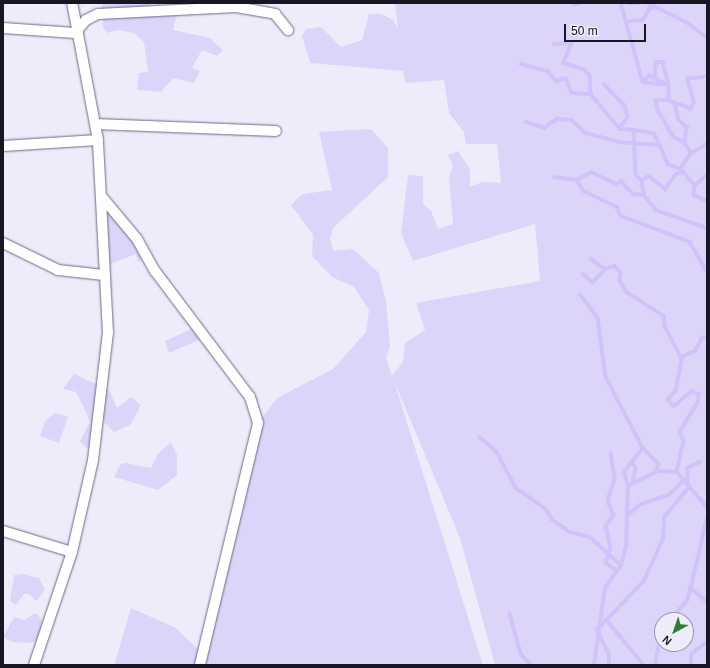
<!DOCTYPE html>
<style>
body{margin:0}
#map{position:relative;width:710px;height:668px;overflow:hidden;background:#eeecfa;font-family:Helvetica,sans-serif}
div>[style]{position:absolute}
.green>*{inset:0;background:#ddd5f9}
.stream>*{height:3.5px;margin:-1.75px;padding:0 1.75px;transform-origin:1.75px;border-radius:1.75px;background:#cfc3fa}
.roads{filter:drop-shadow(0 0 1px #6f6888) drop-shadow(0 0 1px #6f6888)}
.minor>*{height:10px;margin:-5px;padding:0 5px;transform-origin:5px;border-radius:5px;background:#fff}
span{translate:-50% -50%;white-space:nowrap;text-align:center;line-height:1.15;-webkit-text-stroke:4px #eeecfa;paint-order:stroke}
.frame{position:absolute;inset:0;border:4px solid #191623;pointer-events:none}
.north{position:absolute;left:654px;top:612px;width:40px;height:40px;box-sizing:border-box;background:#eeecfa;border:1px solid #9996a4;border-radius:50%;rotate:220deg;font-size:11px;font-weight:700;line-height:16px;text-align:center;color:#191623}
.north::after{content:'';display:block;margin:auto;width:14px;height:18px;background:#278131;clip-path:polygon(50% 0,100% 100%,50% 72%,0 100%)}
.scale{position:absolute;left:564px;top:24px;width:82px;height:18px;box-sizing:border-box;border:2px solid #191623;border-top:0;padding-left:5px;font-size:12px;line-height:14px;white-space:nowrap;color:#191623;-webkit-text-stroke:3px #eeecfa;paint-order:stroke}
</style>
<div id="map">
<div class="green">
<div style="clip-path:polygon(102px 3px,149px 3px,153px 11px,175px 4px,179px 7px,173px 30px,210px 38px,223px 50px,217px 56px,202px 50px,192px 68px,200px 71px,194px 83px,173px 78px,161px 92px,137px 90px,139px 73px,148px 72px,144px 42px,134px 33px,118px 30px,107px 33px,103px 27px)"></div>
<div style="clip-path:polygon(evenodd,395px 3px,707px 3px,707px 665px,495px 665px,460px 538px,394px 381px,483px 665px,114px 665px,131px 608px,176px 628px,203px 654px,258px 423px,277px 398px,333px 369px,366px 332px,369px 310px,354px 287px,332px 277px,312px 256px,313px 235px,291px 205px,302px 194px,332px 190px,319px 132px,371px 129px,388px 148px,388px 177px,333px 228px,330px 240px,334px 251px,353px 249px,379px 273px,386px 301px,390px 347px,386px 357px,392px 376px,403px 362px,405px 343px,425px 330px,416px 303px,540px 281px,535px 224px,413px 261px,401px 233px,408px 175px,423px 176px,423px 204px,431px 211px,438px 229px,453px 224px,449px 177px,453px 166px,448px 155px,458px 151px,470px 169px,470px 187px,482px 182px,501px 183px,497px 144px,466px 144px,464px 132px,449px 113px,444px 80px,405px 83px,403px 71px,310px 63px,302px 36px,306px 29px,321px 27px,341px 47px,362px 40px,369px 14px,381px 14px,393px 20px,398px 29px,395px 3px,662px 620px,686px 620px,686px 644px,662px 644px,662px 620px)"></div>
<div style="clip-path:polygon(105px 210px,137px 239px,148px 258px,138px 262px,136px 254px,107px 265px)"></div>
<div style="clip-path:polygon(198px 326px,206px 337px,169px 353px,165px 341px)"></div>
<div style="clip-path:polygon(74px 374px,109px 390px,117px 408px,131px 397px,141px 405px,130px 425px,114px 432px,102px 420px,101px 441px,86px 448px,80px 441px,90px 422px,85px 410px,76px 392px,63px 389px)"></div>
<div style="clip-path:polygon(55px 413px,68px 417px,59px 443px,40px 436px,45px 421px)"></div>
<div style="clip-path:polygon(171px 442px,177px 455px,177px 475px,158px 490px,114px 477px,121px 464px,126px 463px,151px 468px,158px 454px)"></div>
<div style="clip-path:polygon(23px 574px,39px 578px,45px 589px,37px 601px,29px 594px,24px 594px,16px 605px,10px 601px,14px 575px)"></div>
<div style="clip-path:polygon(36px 613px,42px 621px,44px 638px,30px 643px,13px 642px,3px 637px,14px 617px,24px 620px)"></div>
</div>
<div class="stream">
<div style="left:621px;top:3px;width:82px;rotate:74.4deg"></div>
<div style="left:643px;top:82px;width:26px;rotate:7deg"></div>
<div style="left:669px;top:85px;width:15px;rotate:90deg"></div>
<div style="left:669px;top:100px;width:7px;rotate:27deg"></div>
<div style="left:629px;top:3px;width:9px"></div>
<div style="left:648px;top:3px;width:45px;rotate:26.6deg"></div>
<div style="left:688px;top:23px;width:24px;rotate:38deg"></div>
<div style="left:573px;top:4px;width:6px;rotate:-9deg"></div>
<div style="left:630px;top:21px;width:13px;rotate:-4deg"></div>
<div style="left:643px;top:20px;width:13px;rotate:-61deg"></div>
<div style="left:649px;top:9px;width:7px;rotate:-16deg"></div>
<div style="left:554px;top:44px;width:18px;rotate:-3deg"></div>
<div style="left:572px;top:43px;width:22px;rotate:112deg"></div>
<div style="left:564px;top:63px;width:22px;rotate:18deg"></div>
<div style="left:585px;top:70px;width:8px;rotate:50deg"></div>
<div style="left:590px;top:76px;width:18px;rotate:87deg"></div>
<div style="left:521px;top:64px;width:28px;rotate:15deg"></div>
<div style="left:548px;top:71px;width:13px;rotate:51deg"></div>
<div style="left:556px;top:81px;width:10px;rotate:-17deg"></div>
<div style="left:566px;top:78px;width:16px;rotate:68deg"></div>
<div style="left:572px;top:93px;width:19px;rotate:3deg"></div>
<div style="left:591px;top:94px;width:45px;rotate:50.4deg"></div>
<div style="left:620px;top:129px;width:14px;rotate:4deg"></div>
<div style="left:634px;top:130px;width:45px;rotate:87.5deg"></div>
<div style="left:636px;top:175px;width:8px;rotate:40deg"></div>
<div style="left:642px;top:180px;width:15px;rotate:82deg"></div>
<div style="left:644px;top:195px;width:19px;rotate:51deg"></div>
<div style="left:656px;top:210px;width:54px;rotate:19.4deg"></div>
<div style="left:655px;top:76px;width:14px;rotate:-86deg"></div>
<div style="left:656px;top:62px;width:7px"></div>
<div style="left:663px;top:62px;width:24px;rotate:75deg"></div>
<div style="left:707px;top:77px;width:19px;rotate:174deg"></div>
<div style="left:688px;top:79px;width:24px;rotate:75deg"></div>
<div style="left:694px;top:102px;width:8px;rotate:113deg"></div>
<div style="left:691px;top:109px;width:17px;rotate:-159deg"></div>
<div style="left:675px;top:103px;width:17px;rotate:77deg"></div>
<div style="left:679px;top:120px;width:11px;rotate:41deg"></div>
<div style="left:687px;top:127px;width:16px;rotate:97deg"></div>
<div style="left:685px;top:143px;width:12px;rotate:59deg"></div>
<div style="left:691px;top:153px;width:19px;rotate:122deg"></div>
<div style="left:681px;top:169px;width:21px;rotate:49deg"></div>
<div style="left:695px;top:185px;width:10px;rotate:96deg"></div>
<div style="left:694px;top:195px;width:14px;rotate:25deg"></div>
<div style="left:643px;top:82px;width:9px;rotate:-49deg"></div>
<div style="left:649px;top:75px;width:17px;rotate:28deg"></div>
<div style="left:604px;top:84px;width:30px;rotate:46deg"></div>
<div style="left:625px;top:106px;width:11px;rotate:75deg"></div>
<div style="left:628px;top:117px;width:14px;rotate:124deg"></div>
<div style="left:669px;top:100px;width:13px;rotate:176deg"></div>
<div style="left:656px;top:101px;width:9px;rotate:77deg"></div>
<div style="left:658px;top:110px;width:30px;rotate:60deg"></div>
<div style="left:673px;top:136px;width:14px;rotate:30deg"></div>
<div style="left:526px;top:122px;width:19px;rotate:18deg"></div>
<div style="left:544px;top:128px;width:16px;rotate:-35deg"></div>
<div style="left:557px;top:119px;width:15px;rotate:4deg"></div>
<div style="left:572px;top:120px;width:19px;rotate:43deg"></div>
<div style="left:586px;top:133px;width:34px;rotate:15deg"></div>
<div style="left:619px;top:142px;width:41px;rotate:4.2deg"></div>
<div style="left:660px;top:145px;width:21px;rotate:67deg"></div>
<div style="left:668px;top:164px;width:14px;rotate:21deg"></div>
<div style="left:634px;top:130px;width:20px;rotate:9deg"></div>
<div style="left:654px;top:133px;width:13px;rotate:63deg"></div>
<div style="left:691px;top:153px;width:18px;rotate:-29deg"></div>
<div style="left:554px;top:177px;width:23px;rotate:7deg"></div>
<div style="left:577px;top:180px;width:16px;rotate:-30deg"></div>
<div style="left:591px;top:172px;width:29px;rotate:25deg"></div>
<div style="left:617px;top:184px;width:5px;rotate:-37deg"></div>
<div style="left:621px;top:181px;width:18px;rotate:47deg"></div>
<div style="left:633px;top:194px;width:11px;rotate:5deg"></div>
<div style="left:577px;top:180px;width:13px;rotate:58deg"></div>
<div style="left:584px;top:191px;width:37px;rotate:26deg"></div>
<div style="left:617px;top:207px;width:10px;rotate:66deg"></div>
<div style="left:621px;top:216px;width:74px;rotate:20.6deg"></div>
<div style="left:690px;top:242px;width:34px;rotate:60deg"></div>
<div style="left:642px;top:180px;width:8px;rotate:-30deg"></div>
<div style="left:649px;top:176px;width:21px;rotate:39deg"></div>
<div style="left:665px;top:189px;width:19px;rotate:-54deg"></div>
<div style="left:676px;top:174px;width:8px;rotate:-14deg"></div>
<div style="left:695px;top:185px;width:16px;rotate:-40deg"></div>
<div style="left:591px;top:259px;width:17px;rotate:36deg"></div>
<div style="left:605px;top:269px;width:10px;rotate:-17deg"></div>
<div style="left:615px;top:266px;width:9px;rotate:49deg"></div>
<div style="left:621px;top:273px;width:8px;rotate:97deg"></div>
<div style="left:620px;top:281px;width:13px;rotate:58deg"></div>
<div style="left:627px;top:292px;width:44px;rotate:33deg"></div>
<div style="left:664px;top:316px;width:10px;rotate:84deg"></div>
<div style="left:665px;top:326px;width:38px;rotate:63deg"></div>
<div style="left:682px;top:360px;width:32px;rotate:101deg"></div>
<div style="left:676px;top:391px;width:12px;rotate:132deg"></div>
<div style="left:668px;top:400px;width:8px;rotate:45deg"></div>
<div style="left:674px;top:406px;width:23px;rotate:-40deg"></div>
<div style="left:692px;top:391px;width:8px;rotate:23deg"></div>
<div style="left:699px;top:394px;width:9px;rotate:96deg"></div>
<div style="left:698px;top:403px;width:34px;rotate:122deg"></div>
<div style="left:680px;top:432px;width:10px;rotate:66deg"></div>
<div style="left:684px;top:441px;width:32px;rotate:103deg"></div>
<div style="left:677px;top:472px;width:46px;rotate:49.4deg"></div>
<div style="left:583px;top:274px;width:13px;rotate:39deg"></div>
<div style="left:593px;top:282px;width:18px;rotate:-47deg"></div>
<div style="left:580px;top:294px;width:30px;rotate:53deg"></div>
<div style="left:598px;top:318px;width:60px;rotate:82.3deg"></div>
<div style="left:606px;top:377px;width:80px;rotate:62.5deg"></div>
<div style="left:643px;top:448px;width:23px;rotate:45deg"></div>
<div style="left:659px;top:464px;width:7px;rotate:106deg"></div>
<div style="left:681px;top:357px;width:15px;rotate:-23deg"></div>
<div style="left:695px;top:351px;width:15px;rotate:-62deg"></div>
<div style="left:702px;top:338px;width:5px;rotate:-11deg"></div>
<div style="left:480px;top:437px;width:23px;rotate:41deg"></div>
<div style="left:497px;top:452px;width:41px;rotate:62.2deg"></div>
<div style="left:516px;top:488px;width:35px;rotate:35deg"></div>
<div style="left:545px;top:508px;width:14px;rotate:56deg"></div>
<div style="left:553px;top:520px;width:21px;rotate:35deg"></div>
<div style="left:570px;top:532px;width:21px;rotate:14deg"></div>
<div style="left:590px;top:537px;width:42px;rotate:42.1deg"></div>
<div style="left:611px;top:453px;width:26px;rotate:81deg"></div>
<div style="left:615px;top:479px;width:23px;rotate:108deg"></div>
<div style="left:608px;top:501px;width:15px;rotate:67deg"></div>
<div style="left:614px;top:515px;width:14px;rotate:126deg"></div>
<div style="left:606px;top:526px;width:22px;rotate:77deg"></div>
<div style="left:611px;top:547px;width:17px;rotate:107deg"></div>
<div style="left:606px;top:563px;width:14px;rotate:34deg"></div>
<div style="left:632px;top:461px;width:8px;rotate:60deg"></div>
<div style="left:636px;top:468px;width:15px;rotate:101deg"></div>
<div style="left:628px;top:486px;width:15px;rotate:-106deg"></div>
<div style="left:624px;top:472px;width:31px;rotate:-52deg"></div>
<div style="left:628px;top:515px;width:17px;rotate:-40deg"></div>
<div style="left:641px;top:504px;width:29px;rotate:-18deg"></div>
<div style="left:669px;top:495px;width:20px;rotate:-45deg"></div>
<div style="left:690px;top:587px;width:23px;rotate:41deg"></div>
<div style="left:510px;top:614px;width:41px;rotate:74.6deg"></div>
<div style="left:521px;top:654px;width:15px;rotate:48deg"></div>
<div style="left:606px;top:619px;width:60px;rotate:50.4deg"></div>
<div style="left:671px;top:620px;width:27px;rotate:-51deg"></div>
<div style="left:688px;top:599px;width:83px;rotate:-76.8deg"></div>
<div style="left:594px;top:665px;width:78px;rotate:-81.9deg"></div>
<div style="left:605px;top:588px;width:28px;rotate:-55deg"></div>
<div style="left:621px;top:565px;width:20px;rotate:-75deg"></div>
<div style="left:626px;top:546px;width:60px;rotate:-88.1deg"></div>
<div style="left:628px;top:486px;width:33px;rotate:-27deg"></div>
<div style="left:657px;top:471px;width:20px;rotate:3deg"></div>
<div style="left:609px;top:665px;width:10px;rotate:-90deg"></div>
<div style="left:609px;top:655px;width:28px;rotate:-116deg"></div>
<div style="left:597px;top:630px;width:68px;rotate:-46.2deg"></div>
<div style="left:644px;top:581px;width:46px;rotate:-65.7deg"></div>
<div style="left:663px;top:539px;width:22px;rotate:-87deg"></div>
<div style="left:664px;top:517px;width:38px;rotate:-50deg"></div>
<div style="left:688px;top:488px;width:20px;rotate:-93deg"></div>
<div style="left:687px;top:468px;width:14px;rotate:-25deg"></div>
<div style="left:655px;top:665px;width:36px;rotate:-79deg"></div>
<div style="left:691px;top:665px;width:11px;rotate:-90deg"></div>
<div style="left:691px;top:654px;width:20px;rotate:-37deg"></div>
</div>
<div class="roads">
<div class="minor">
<div style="left:3px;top:28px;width:72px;rotate:4deg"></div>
<div style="left:75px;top:33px;width:17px;rotate:-50deg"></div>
<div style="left:86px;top:20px;width:13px;rotate:-27deg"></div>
<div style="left:98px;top:14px;width:138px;rotate:-2.9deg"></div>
<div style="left:236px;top:7px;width:40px;rotate:10deg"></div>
<div style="left:275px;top:14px;width:21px;rotate:51deg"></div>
<div style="left:95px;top:124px;width:181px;rotate:2.2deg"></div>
<div style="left:3px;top:146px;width:95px;rotate:-3.6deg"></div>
<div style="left:102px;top:197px;width:55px;rotate:50.2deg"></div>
<div style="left:137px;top:239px;width:37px;rotate:61deg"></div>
<div style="left:155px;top:271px;width:158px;rotate:53deg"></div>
<div style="left:250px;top:397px;width:27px;rotate:73deg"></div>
<div style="left:258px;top:423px;width:249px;rotate:103.5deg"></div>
<div style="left:3px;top:243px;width:61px;rotate:26.1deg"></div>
<div style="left:58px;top:270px;width:46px;rotate:6.2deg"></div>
<div style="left:3px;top:531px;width:72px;rotate:16.9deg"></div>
<div style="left:34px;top:665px;width:119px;rotate:-71.4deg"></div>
<div style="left:72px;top:552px;width:94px;rotate:-77.1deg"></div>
<div style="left:93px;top:460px;width:128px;rotate:-83.3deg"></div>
<div style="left:108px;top:333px;width:193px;rotate:-93deg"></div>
<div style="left:98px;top:140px;width:139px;rotate:-100.7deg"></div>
</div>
</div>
<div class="frame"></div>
<div class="north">N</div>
<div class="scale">50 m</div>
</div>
